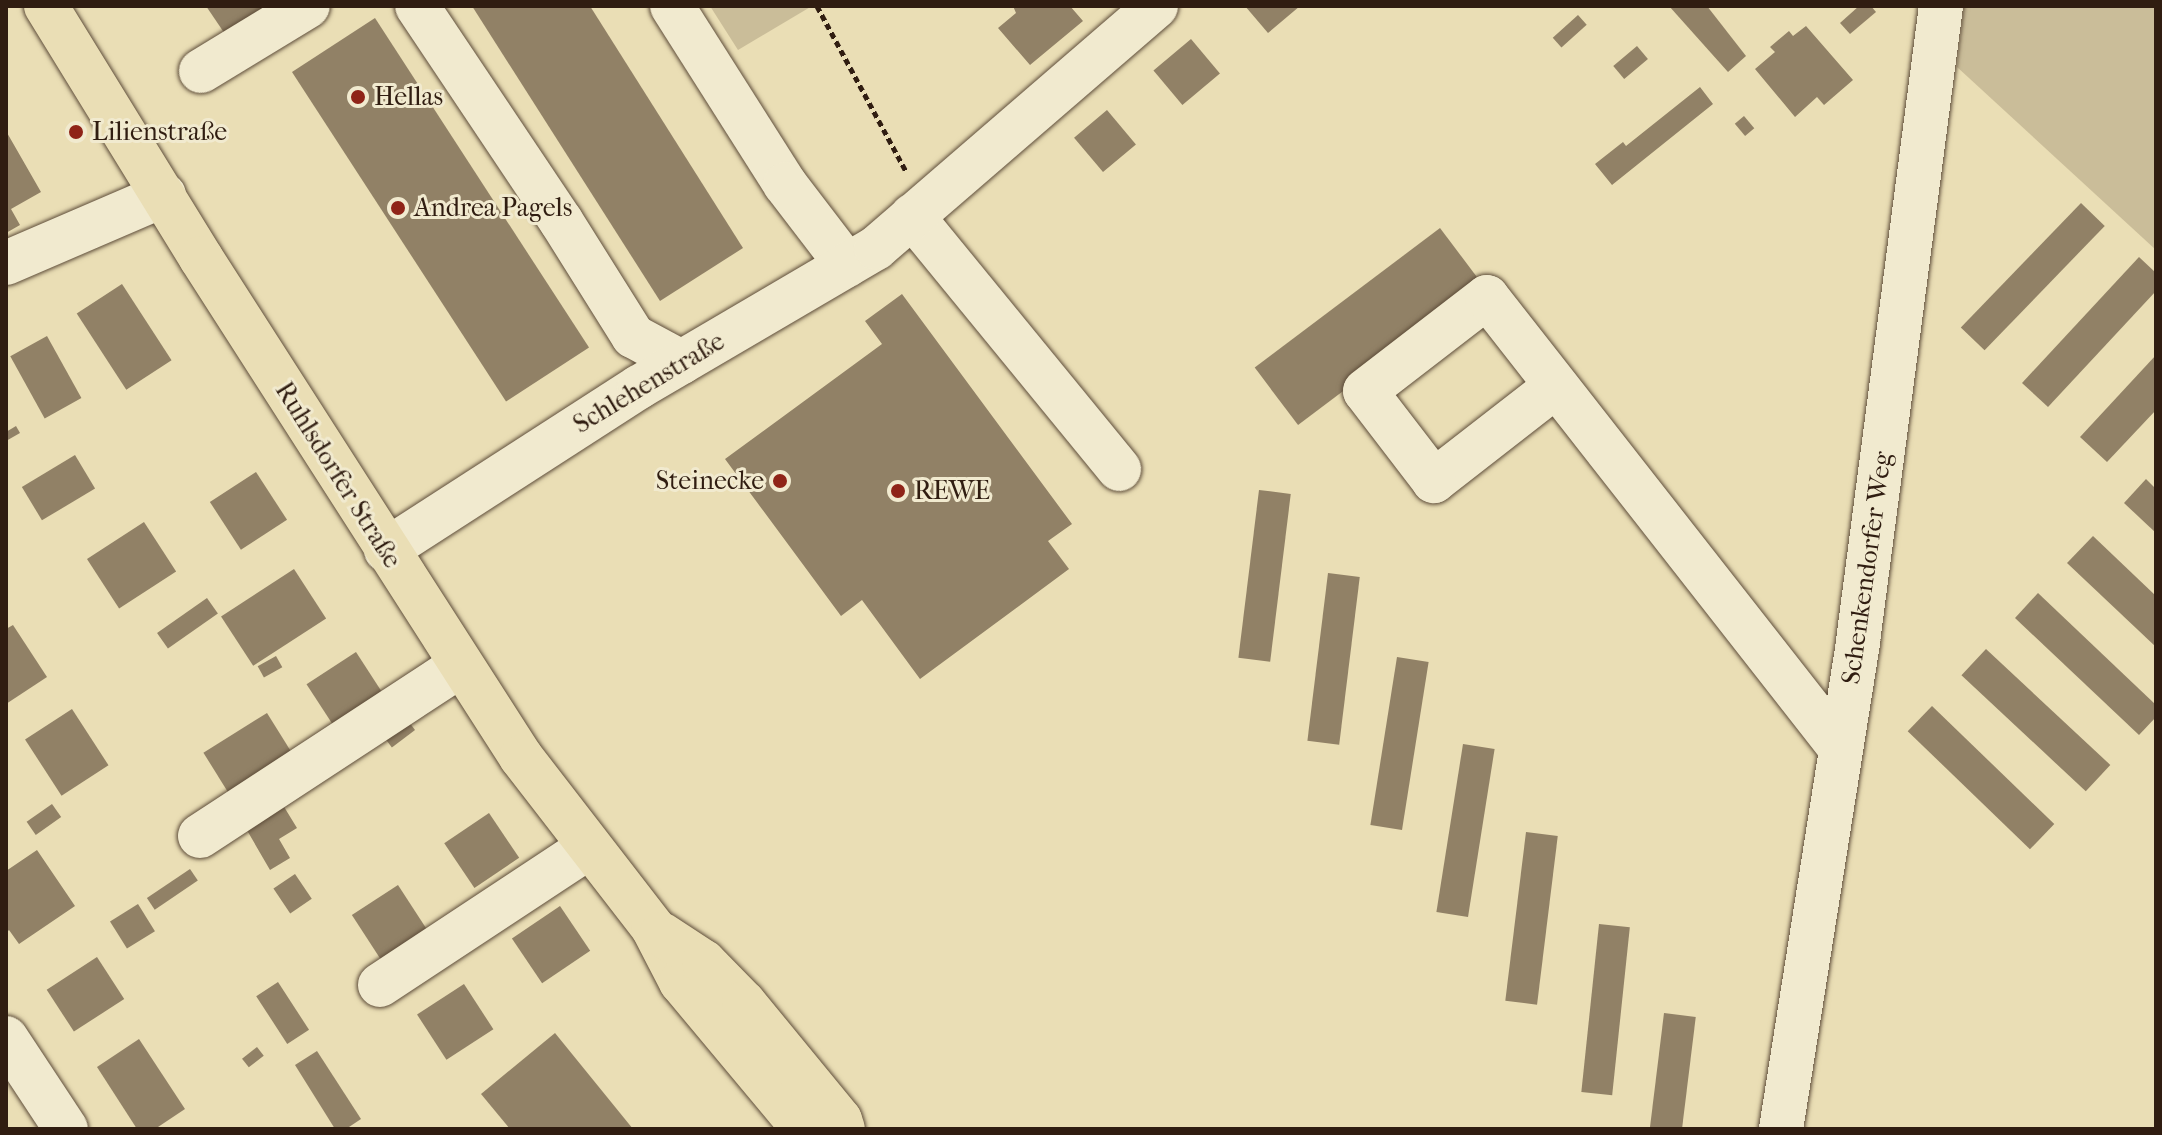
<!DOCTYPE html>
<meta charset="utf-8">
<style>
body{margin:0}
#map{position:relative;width:2162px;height:1135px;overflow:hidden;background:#eadeb5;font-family:"IM FELL French Canon",serif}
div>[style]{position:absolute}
.green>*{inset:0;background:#cabd99}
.building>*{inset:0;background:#918166;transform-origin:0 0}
.path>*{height:5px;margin-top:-2.5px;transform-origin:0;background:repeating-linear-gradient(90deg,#301d11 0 6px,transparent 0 10px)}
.roads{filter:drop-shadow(0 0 2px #5e4d3a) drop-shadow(0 0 2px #5e4d3a)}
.minor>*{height:44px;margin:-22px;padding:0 22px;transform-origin:22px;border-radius:22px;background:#f1eacf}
.major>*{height:44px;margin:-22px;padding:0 22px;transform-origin:22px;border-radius:22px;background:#eadeb5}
.dots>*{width:22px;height:22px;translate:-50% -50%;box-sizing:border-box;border:4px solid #f1eacf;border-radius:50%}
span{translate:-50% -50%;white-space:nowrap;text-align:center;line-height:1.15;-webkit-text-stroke:6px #f1eacf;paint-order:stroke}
.poi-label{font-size:26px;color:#301d11}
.left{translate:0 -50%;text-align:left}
.right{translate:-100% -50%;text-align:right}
.street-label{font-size:26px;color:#301d11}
.frame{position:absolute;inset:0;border:8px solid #301d11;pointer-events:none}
</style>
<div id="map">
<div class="green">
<div style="clip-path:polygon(710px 6px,812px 6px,738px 50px)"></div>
<div style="clip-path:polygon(1964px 6px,2156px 6px,2156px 250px,1957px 67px)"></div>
</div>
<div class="building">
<div style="clip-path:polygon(206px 6px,274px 6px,227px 37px)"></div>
<div style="clip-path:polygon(472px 6px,590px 6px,743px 248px,660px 301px)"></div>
<div style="clip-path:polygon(1013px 6px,1070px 6px,1083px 21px,1030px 65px,998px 28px,1016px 13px)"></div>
<div style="clip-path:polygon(1245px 6px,1300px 6px,1268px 33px)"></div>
<div style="clip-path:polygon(1669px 6px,1707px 6px,1746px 56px,1728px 72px)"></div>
<div style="clip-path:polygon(1859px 6px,1871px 6px,1876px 12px,1850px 34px,1840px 23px)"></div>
<div style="left:1578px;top:15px;width:13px;height:34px;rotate:48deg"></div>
<div style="left:375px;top:18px;width:393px;height:99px;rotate:57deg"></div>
<div style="clip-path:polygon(1806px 26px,1853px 80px,1824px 105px,1817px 97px,1795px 117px,1755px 69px,1775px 52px,1770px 47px,1789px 31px,1793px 36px)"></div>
<div style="left:1191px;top:39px;width:45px;height:49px;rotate:50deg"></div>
<div style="left:1637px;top:46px;width:17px;height:31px;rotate:50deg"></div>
<div style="clip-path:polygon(1700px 87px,1713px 104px,1612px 185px,1595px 164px,1623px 142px,1626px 146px)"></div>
<div style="left:1107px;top:110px;width:45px;height:43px;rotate:50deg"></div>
<div style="left:1744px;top:116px;width:16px;height:12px;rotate:50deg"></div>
<div style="clip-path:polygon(6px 131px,41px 192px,11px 209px,20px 225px,6px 233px)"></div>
<div style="left:2081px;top:203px;width:33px;height:173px;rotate:44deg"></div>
<div style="left:1440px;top:228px;width:72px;height:232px;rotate:53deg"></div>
<div style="clip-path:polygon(2139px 257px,2156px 273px,2156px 291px,2048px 407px,2022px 383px)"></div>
<div style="left:122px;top:284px;width:91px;height:54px;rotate:57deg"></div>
<div style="clip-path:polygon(902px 294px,1072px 524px,1048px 541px,1069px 569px,920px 679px,862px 600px,841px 616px,725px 459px,882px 344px,865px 321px)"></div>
<div style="left:47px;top:336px;width:71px;height:42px;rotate:61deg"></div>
<div style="clip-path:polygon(2156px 355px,2156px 410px,2107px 462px,2080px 437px)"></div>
<div style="clip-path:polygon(16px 426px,20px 433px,6px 441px,6px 432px)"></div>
<div style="left:75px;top:455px;width:39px;height:62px;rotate:59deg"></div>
<div style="left:256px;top:472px;width:57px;height:55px;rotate:57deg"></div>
<div style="clip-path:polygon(2146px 479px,2156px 489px,2156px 533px,2124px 503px)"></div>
<div style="left:1259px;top:490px;width:32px;height:169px;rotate:7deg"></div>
<div style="left:144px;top:522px;width:59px;height:68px;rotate:57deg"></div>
<div style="clip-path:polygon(2093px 536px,2156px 596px,2156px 647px,2067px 563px)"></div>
<div style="left:294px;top:569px;width:59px;height:87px;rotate:57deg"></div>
<div style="left:1328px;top:573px;width:32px;height:169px;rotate:7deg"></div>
<div style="clip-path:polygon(2038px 593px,2156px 705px,2156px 717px,2139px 735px,2015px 618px)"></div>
<div style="left:207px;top:598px;width:19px;height:61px;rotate:55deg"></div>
<div style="clip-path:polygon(13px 625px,47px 677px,6px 704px,6px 629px)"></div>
<div style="left:1986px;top:649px;width:170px;height:36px;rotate:43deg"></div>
<div style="left:356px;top:652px;width:64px;height:59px;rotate:57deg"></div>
<div style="left:276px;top:656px;width:13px;height:21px;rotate:61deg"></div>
<div style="left:1397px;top:657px;width:32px;height:170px;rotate:9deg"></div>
<div style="left:1932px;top:706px;width:170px;height:35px;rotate:44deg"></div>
<div style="left:72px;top:709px;width:67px;height:56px;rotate:57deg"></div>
<div style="left:267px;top:713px;width:58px;height:75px;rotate:58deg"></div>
<div style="left:403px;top:714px;width:20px;height:29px;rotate:53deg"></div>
<div style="left:1463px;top:744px;width:32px;height:170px;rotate:9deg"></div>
<div style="clip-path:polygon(278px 797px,297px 828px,279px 839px,290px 858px,270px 870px,241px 820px)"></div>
<div style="left:52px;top:804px;width:16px;height:31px;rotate:55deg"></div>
<div style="left:489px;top:813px;width:54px;height:54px;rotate:56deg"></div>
<div style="left:1526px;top:832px;width:32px;height:170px;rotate:7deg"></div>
<div style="clip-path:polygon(37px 850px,75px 906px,19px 944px,9px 930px,6px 933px,6px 871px)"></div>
<div style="left:190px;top:869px;width:14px;height:52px;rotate:56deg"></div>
<div style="left:295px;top:874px;width:30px;height:26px;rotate:56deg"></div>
<div style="left:398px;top:885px;width:60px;height:55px;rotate:57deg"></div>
<div style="left:138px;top:904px;width:32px;height:33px;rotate:58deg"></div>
<div style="left:560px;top:906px;width:54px;height:58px;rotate:56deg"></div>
<div style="left:1599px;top:924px;width:31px;height:169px;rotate:6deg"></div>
<div style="left:97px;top:957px;width:50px;height:60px;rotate:57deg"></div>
<div style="left:278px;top:982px;width:57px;height:26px;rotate:57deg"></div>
<div style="left:464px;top:984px;width:54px;height:56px;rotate:57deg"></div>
<div style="left:1664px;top:1013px;width:32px;height:117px;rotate:7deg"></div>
<div style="clip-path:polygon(555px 1033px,633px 1129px,510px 1129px,481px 1094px)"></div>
<div style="clip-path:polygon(139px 1039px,185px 1109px,155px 1129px,137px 1129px,97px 1067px)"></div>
<div style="left:257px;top:1047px;width:11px;height:19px;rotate:52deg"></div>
<div style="clip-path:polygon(317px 1051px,361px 1119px,346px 1129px,335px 1129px,295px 1065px)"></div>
</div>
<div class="path">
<div style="left:817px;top:6px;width:187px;rotate:61.7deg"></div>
</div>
<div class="roads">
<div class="minor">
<div style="left:417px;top:6px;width:259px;rotate:56.2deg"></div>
<div style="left:561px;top:221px;width:136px;rotate:57.9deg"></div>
<div style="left:633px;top:336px;width:55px;rotate:28.4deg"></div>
<div style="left:672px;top:6px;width:211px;rotate:57.6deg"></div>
<div style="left:785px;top:184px;width:102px;rotate:52.6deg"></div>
<div style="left:201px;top:71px;width:125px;rotate:-31.3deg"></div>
<div style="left:912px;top:216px;width:327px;rotate:50.7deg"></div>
<div style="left:6px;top:263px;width:172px;rotate:-23.3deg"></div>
<div style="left:1556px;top:386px;width:155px;rotate:142.1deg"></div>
<div style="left:1434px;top:481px;width:113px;rotate:-127.5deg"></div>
<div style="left:1365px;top:391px;width:154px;rotate:-37.6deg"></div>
<div style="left:1487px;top:297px;width:574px;rotate:51.93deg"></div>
<div style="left:386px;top:550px;width:301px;rotate:-32.8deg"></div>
<div style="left:639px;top:387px;width:275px;rotate:-30.4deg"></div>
<div style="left:876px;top:248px;width:370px;rotate:-40.8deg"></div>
<div style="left:200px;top:836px;width:312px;rotate:-33.2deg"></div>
<div style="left:380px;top:985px;width:249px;rotate:-33.4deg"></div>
<div style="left:6px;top:1038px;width:109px;rotate:56.6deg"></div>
<div style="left:1781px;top:1129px;width:494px;rotate:-81deg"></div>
<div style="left:1858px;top:641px;width:640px;rotate:-82.55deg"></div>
</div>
<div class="major">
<div style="left:46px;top:6px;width:296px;rotate:58.4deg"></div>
<div style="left:201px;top:258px;width:593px;rotate:57.33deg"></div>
<div style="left:521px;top:757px;width:216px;rotate:52.3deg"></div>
<div style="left:653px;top:928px;width:61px;rotate:62.6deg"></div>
<div style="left:681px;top:982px;width:192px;rotate:50.1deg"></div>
<div style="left:661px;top:934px;width:51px;rotate:33.1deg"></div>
<div style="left:704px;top:962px;width:57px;rotate:45.7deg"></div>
<div style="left:744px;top:1003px;width:151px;rotate:50.6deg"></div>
<div style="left:840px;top:1120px;width:9px;rotate:72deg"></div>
</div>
</div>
<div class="dots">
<div style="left:358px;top:97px;background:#8f2418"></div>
<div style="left:76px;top:132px;background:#8f2418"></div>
<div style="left:398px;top:208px;background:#8f2418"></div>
<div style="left:780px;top:481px;background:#8f2418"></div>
<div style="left:898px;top:491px;background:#8f2418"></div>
</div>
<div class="poi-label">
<span class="left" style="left:374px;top:97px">Hellas</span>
<span class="left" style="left:92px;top:132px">Lilienstraße</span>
<span class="left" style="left:414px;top:208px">Andrea Pagels</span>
<span class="right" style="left:764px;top:481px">Steinecke</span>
<span class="left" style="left:914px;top:491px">REWE</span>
</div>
<div class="street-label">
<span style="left:649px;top:383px;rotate:-31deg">Schlehenstraße</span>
<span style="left:338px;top:475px;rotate:58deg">Ruhlsdorfer Straße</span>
<span style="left:1867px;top:568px;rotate:-82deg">Schenkendorfer Weg</span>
</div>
<div class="frame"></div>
</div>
